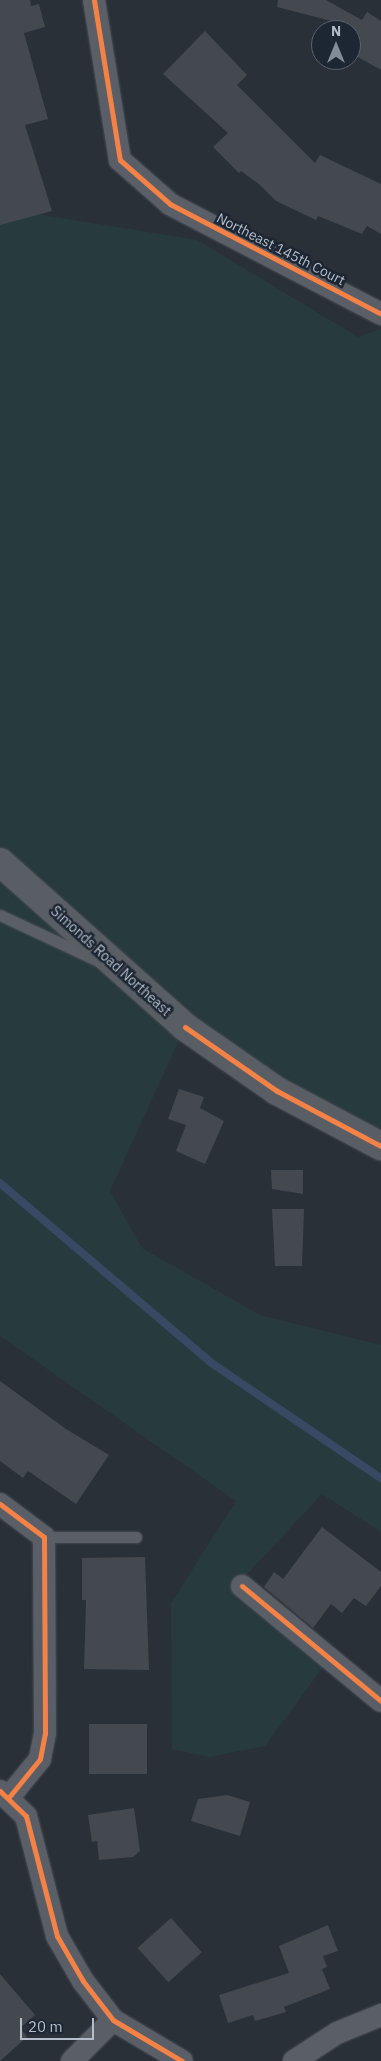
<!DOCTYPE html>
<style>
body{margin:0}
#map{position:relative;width:381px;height:2061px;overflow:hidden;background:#2a3038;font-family:"IBM Plex Sans",sans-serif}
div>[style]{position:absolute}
.green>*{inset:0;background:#273a3e}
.stream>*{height:8px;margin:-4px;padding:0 4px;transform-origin:4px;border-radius:4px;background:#384963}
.building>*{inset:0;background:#444950;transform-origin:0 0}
.roads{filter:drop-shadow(0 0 1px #484c53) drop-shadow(0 0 1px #484c53)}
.service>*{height:11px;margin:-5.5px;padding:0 5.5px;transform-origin:5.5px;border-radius:5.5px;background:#5a5e66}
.minor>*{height:22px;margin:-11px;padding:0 11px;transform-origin:11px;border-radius:11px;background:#5a5e66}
.secondary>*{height:28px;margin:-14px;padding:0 14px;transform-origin:14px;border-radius:14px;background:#595d64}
.cycleway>*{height:5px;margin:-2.5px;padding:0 2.5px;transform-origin:2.5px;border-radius:2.5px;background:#f48246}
span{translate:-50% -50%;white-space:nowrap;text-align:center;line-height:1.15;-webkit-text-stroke:5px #1d2633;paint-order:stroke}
.street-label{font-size:14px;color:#b4bcc9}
.north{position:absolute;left:311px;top:20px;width:50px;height:50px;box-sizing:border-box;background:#1d2633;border:1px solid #59626f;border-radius:50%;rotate:0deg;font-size:14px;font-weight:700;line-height:20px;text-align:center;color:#b4bcc9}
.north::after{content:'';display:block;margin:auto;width:18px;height:22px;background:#848b96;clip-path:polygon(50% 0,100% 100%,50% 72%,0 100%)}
.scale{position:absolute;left:20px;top:2018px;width:74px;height:22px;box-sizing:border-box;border:2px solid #b4bcc9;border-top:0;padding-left:6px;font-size:15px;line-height:18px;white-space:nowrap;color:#b4bcc9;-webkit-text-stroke:4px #1d2633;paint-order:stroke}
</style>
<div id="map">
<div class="green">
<div style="clip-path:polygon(0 208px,197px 240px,358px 337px,381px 329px,381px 1146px,185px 1027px,110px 1191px,142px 1248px,260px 1315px,381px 1345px,381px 1532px,322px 1494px,238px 1584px,329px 1659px,265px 1746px,210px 1757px,172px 1749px,171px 1603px,236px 1501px,0 1336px)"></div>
</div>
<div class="stream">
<div style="left:0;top:1183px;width:276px;rotate:40.4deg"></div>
<div style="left:210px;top:1362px;width:207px;rotate:34.2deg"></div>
</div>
<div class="building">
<div style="clip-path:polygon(0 0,30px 0,31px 6px,39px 4px,45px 27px,24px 33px,48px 119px,25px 125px,52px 211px,0 225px)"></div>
<div style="clip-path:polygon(278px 0,326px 0,362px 20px,367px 12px,381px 21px,381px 70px,351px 53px,351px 26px,277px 7px)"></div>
<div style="clip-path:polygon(205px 31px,247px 75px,237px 85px,315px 163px,320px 155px,381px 184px,381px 234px,367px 226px,362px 234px,318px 216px,316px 220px,276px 201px,260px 185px,241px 171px,239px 173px,213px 147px,228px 133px,163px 74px)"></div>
<div style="clip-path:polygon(179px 1089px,204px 1097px,200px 1108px,224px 1121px,205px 1164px,176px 1151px,186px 1125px,168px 1119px)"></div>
<div style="clip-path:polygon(271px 1170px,303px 1170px,303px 1194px,272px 1189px)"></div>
<div style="clip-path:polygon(272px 1209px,304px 1209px,302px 1266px,275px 1266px)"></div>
<div style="clip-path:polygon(0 1381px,66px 1429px,109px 1455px,76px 1504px,28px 1471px,23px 1478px,0 1461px)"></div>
<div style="clip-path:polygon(322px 1527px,381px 1572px,381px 1586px,366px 1606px,354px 1598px,342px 1613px,331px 1604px,313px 1628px,264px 1587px,274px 1572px,283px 1579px)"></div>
<div style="clip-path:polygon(145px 1557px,149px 1670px,84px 1669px,86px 1600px,82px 1600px,82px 1558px)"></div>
<div style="left:89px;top:1724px;width:58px;height:50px"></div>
<div style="clip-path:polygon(227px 1795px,250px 1802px,240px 1836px,191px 1821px,198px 1799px)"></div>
<div style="clip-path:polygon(134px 1808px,140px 1851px,133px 1857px,99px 1860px,97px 1841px,92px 1842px,88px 1815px)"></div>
<div style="left:171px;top:1918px;width:46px;height:45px;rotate:48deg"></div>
<div style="clip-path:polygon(328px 1925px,338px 1951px,323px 1956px,327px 1967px,322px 1969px,330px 1989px,284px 2007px,286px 2012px,255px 2021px,253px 2015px,228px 2023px,219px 1995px,289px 1973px,279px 1946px)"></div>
<div style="clip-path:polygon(0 1974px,35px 2015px,20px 2028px,27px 2037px,0 2061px)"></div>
</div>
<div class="roads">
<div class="service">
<div style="left:0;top:915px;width:108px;rotate:25.1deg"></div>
<div style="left:44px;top:1537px;width:92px"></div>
</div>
<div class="minor">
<div style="left:94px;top:0;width:162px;rotate:80.8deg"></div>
<div style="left:120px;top:160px;width:67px;rotate:41.3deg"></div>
<div style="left:170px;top:204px;width:238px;rotate:27.5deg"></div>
<div style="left:0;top:1504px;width:55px;rotate:36.9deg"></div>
<div style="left:44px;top:1537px;width:196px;rotate:89.7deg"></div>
<div style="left:45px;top:1733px;width:26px;rotate:101deg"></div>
<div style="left:40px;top:1759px;width:49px;rotate:129.2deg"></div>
<div style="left:242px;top:1586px;width:180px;rotate:39.6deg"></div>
<div style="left:0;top:1791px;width:36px;rotate:44deg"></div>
<div style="left:26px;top:1816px;width:124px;rotate:75.5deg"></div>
<div style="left:57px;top:1936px;width:52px;rotate:60deg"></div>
<div style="left:83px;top:1981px;width:49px;rotate:52.4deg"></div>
<div style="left:113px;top:2020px;width:80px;rotate:30.7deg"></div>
<div style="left:72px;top:2061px;width:58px;rotate:-45deg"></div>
<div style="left:294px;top:2061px;width:51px;rotate:-33.1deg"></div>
<div style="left:337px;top:2033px;width:48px;rotate:-22.2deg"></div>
</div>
<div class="secondary">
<div style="left:0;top:862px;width:248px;rotate:41.7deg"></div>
<div style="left:185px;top:1027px;width:112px;rotate:34.8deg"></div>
<div style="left:277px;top:1091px;width:118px;rotate:27.9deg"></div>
</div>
</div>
<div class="cycleway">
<div style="left:94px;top:0;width:162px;rotate:80.8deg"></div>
<div style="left:120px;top:160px;width:67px;rotate:41.3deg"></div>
<div style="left:170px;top:204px;width:238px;rotate:27.5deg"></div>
<div style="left:185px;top:1027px;width:112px;rotate:34.8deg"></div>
<div style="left:277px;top:1091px;width:118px;rotate:27.9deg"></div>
<div style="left:0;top:1504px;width:55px;rotate:36.9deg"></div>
<div style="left:44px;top:1537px;width:196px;rotate:89.7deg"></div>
<div style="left:45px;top:1733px;width:26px;rotate:101deg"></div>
<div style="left:40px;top:1759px;width:49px;rotate:129.2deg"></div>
<div style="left:242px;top:1586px;width:180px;rotate:39.6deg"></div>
<div style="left:0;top:1791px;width:36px;rotate:44deg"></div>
<div style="left:26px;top:1816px;width:124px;rotate:75.5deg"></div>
<div style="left:57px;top:1936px;width:52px;rotate:60deg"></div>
<div style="left:83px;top:1981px;width:49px;rotate:52.4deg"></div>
<div style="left:113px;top:2020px;width:80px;rotate:30.7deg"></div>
</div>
<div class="street-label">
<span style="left:281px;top:249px;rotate:27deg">Northeast 145th Court</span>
<span style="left:111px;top:961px;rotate:42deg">Simonds Road Northeast</span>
</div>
<div class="north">N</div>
<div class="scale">20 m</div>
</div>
